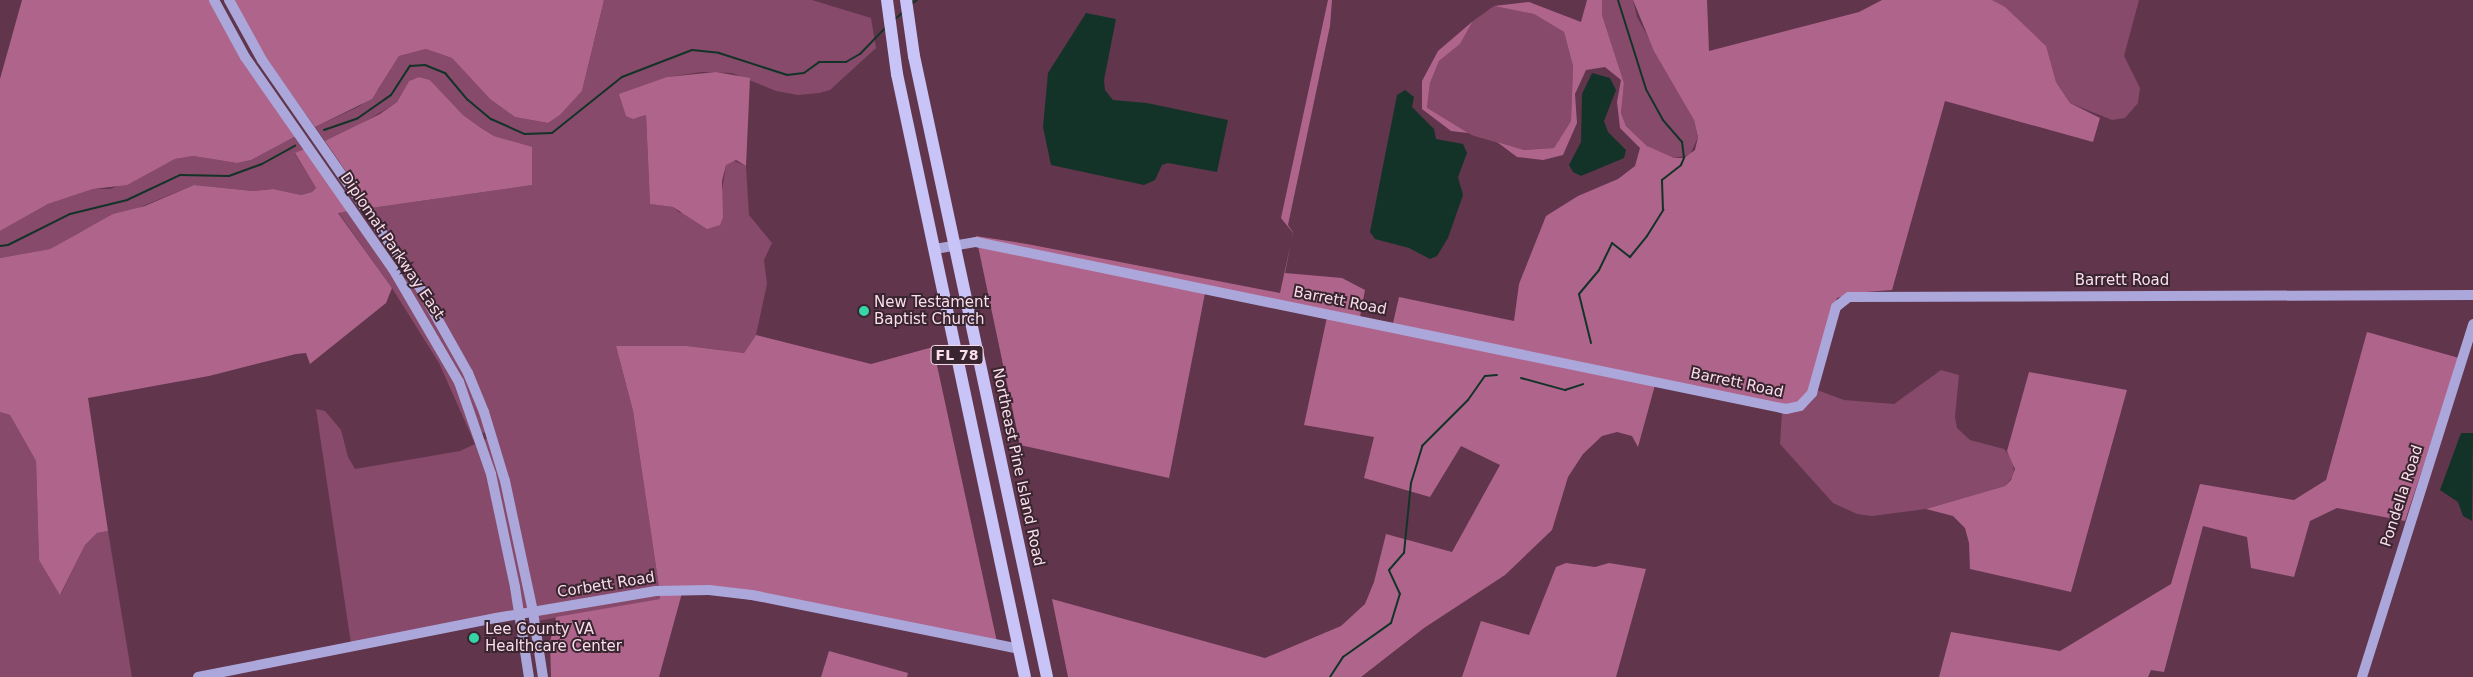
<!DOCTYPE html>
<style>
body{margin:0}
#map{position:relative;width:2473px;height:677px;overflow:hidden;background:#61354c;font-family:"DejaVu Sans",sans-serif}
div>[style]{position:absolute}
.green>*{inset:0;background:#874a6a}
.forest>*{inset:0;background:#af658b}
.water>*{inset:0;background:#133328}
.stream>*{height:2px;margin:-1px;padding:0 1px;transform-origin:1px;border-radius:1px;background:#133328}
.secondary>*{height:10px;margin:-5px;padding:0 5px;transform-origin:5px;border-radius:5px;background:#aba7da}
.primary>*{height:12px;margin:-6px;padding:0 6px;transform-origin:6px;border-radius:6px;background:#c8c4f7}
.dots>*{width:14px;height:14px;translate:-50% -50%;box-sizing:border-box;border:2px solid #39252f;border-radius:50%}
span{translate:-50% -50%;white-space:nowrap;text-align:center;line-height:1.15;-webkit-text-stroke:4px #39252f;paint-order:stroke}
.shield-label span{padding:1px 4px;background:#39252f;border:1px solid;border-radius:4px;-webkit-text-stroke-width:0}
.shield-label{font-size:14px;color:#fbdeeb;font-weight:700}
.street-label{font-size:15px;color:#fbdeeb}
.poi-label{font-size:15px;color:#fbdeeb}
.left{translate:0 -50%;text-align:left}
</style>
<div id="map">
<div class="green">
<div style="clip-path:polygon(604px 0,812px 0,871px 18px,876px 48px,830px 90px,819px 93px,798px 95px,776px 91px,732px 73px,702px 72px,667px 77px,637px 118px,646px 115px,650px 204px,673px 207px,680px 213px,722px 191px,726px 165px,732px 160px,746px 166px,749px 215px,772px 243px,764px 260px,767px 284px,756px 335px,744px 353px,687px 346px,616px 346px,633px 411px,659px 587px,536px 608px,521px 534px,488px 411px,371px 208px,532px 185px,529px 147px,494px 136px,481px 128px,463px 115px,430px 80px,419px 77px,409px 81px,397px 102px,388px 108px,342px 135px,325px 141px,315px 127px,360px 106px,378px 90px,399px 56px,426px 49px,452px 58px,490px 99px,515px 117px,548px 123px,560px 115px,582px 91px)"></div>
<div style="clip-path:polygon(1602px 0,1633px 0,1637px 17px,1694px 120px,1698px 137px,1690px 155px,1674px 158px,1659px 153px,1647px 146px,1626px 126px,1621px 113px,1624px 83px,1602px 15px)"></div>
<div style="clip-path:polygon(1992px 0,2139px 0,2124px 56px,2140px 88px,2138px 103px,2125px 118px,2112px 120px,2070px 103px,2056px 82px,2044px 44px)"></div>
<div style="clip-path:polygon(1494px 6px,1534px 14px,1564px 32px,1573px 66px,1571px 121px,1554px 148px,1524px 150px,1474px 136px,1445px 122px,1427px 109px,1430px 83px,1439px 61px,1460px 44px,1473px 21px)"></div>
<div style="clip-path:polygon(296px 136px,304px 149px,295px 154px,316px 188px,312px 192px,301px 195px,273px 189px,253px 191px,194px 185px,82px 231px,50px 249px,0 258px,0 231px,48px 204px,93px 189px,110px 189px,139px 178px,175px 159px,193px 156px,237px 163px,251px 160px)"></div>
<div style="clip-path:polygon(348px 211px,390px 271px,455px 383px,487px 475px,515px 611px,351px 644px,316px 409px,325px 411px,341px 430px,348px 457px,355px 469px,460px 451px,475px 444px,439px 363px,392px 288px,338px 212px)"></div>
<div style="clip-path:polygon(409px 277px,465px 375px,487px 432px,482px 433px,457px 369px,404px 280px)"></div>
<div style="clip-path:polygon(1941px 370px,1959px 375px,1955px 417px,1957px 428px,1970px 440px,2004px 449px,2013px 460px,2014px 475px,2005px 486px,1926px 509px,1872px 516px,1857px 514px,1833px 503px,1780px 444px,1782px 412px,1803px 408px,1817px 390px,1844px 400px,1894px 404px)"></div>
<div style="clip-path:polygon(0 412px,10px 415px,36px 461px,39px 560px,61px 594px,85px 545px,97px 533px,108px 531px,132px 677px,0 677px)"></div>
<div style="clip-path:polygon(489px 438px,514px 535px,529px 609px,522px 610px,484px 440px)"></div>
<div style="clip-path:polygon(660px 594px,661px 599px,538px 621px,537px 614px)"></div>
</div>
<div class="forest">
<div style="clip-path:polygon(22px 0,210px 0,296px 136px,251px 160px,237px 163px,193px 156px,175px 159px,127px 185px,93px 189px,48px 204px,0 231px,0 79px)"></div>
<div style="clip-path:polygon(233px 0,604px 0,582px 91px,560px 115px,548px 123px,515px 117px,490px 99px,452px 58px,426px 49px,399px 56px,372px 99px,315px 127px,266px 58px)"></div>
<div style="clip-path:polygon(1328px 0,1332px 0,1330px 26px,1288px 225px,1292px 231px,1293px 232px,1285px 273px,1342px 278px,1365px 290px,1360px 317px,1393px 323px,1399px 297px,1514px 321px,1519px 284px,1546px 216px,1578px 196px,1618px 179px,1635px 166px,1640px 148px,1620px 128px,1617px 102px,1621px 80px,1605px 67px,1586px 70px,1575px 94px,1577px 123px,1563px 155px,1543px 160px,1517px 157px,1497px 142px,1524px 150px,1554px 148px,1571px 121px,1573px 66px,1564px 32px,1534px 14px,1494px 6px,1529px 2px,1581px 22px,1587px 0,1602px 0,1602px 15px,1624px 83px,1621px 113px,1626px 126px,1647px 146px,1674px 158px,1684px 158px,1695px 150px,1698px 137px,1694px 120px,1654px 51px,1633px 0,1707px 0,1709px 51px,1859px 12px,1882px 0,1992px 0,2005px 7px,2046px 46px,2056px 82px,2070px 103px,2100px 118px,2093px 142px,1945px 101px,1892px 290px,1852px 293px,1837px 298px,1808px 391px,1798px 403px,1786px 405px,976px 239px,976px 236px,1027px 244px,1280px 293px,1293px 233px,1281px 218px)"></div>
<div style="clip-path:polygon(1473px 21px,1460px 44px,1439px 61px,1430px 83px,1427px 108px,1468px 133px,1451px 131px,1422px 109px,1422px 81px,1438px 51px)"></div>
<div style="clip-path:polygon(716px 72px,750px 78px,746px 166px,736px 160px,726px 165px,722px 181px,723px 217px,720px 225px,707px 229px,673px 207px,650px 204px,646px 115px,633px 119px,626px 116px,619px 94px,667px 77px)"></div>
<div style="clip-path:polygon(419px 77px,430px 80px,463px 115px,481px 128px,494px 136px,532px 147px,532px 185px,371px 208px,325px 141px,380px 114px,397px 102px,409px 81px)"></div>
<div style="clip-path:polygon(304px 149px,348px 211px,338px 213px,392px 288px,386px 303px,310px 364px,306px 353px,296px 354px,209px 376px,88px 398px,108px 531px,97px 533px,85px 545px,60px 595px,39px 560px,36px 461px,10px 415px,0 412px,0 258px,50px 249px,113px 214px,145px 206px,194px 185px,253px 191px,273px 189px,301px 195px,312px 192px,316px 188px,295px 153px)"></div>
<div style="clip-path:polygon(978px 246px,1205px 293px,1169px 478px,1020px 445px)"></div>
<div style="clip-path:polygon(1327px 317px,1655px 385px,1638px 447px,1632px 436px,1617px 432px,1602px 436px,1583px 454px,1568px 477px,1552px 530px,1505px 575px,1424px 628px,1361px 677px,1068px 677px,1052px 599px,1265px 658px,1341px 626px,1365px 604px,1374px 582px,1386px 534px,1452px 552px,1500px 465px,1461px 446px,1430px 497px,1364px 478px,1374px 437px,1304px 425px)"></div>
<div style="clip-path:polygon(2367px 332px,2459px 358px,2405px 521px,2337px 508px,2310px 521px,2294px 577px,2251px 568px,2247px 537px,2203px 526px,2164px 672px,2151px 670px,2148px 677px,1939px 677px,1951px 632px,2060px 651px,2171px 584px,2200px 484px,2294px 500px,2326px 480px)"></div>
<div style="clip-path:polygon(756px 335px,871px 364px,933px 347px,997px 642px,862px 615px,659px 587px,633px 411px,616px 346px,687px 346px,744px 353px)"></div>
<div style="clip-path:polygon(2029px 372px,2127px 390px,2071px 592px,1970px 569px,1969px 543px,1965px 528px,1953px 516px,1926px 509px,2005px 486px,2011px 480px,2015px 469px,2007px 451px)"></div>
<div style="clip-path:polygon(1566px 563px,1595px 567px,1609px 563px,1646px 569px,1616px 677px,1462px 677px,1481px 621px,1529px 635px,1556px 567px)"></div>
<div style="clip-path:polygon(682px 593px,659px 677px,551px 677px,550px 642px,556px 617px,660px 599px,660px 594px)"></div>
<div style="clip-path:polygon(829px 651px,908px 673px,907px 677px,821px 677px)"></div>
</div>
<div class="water">
<div style="clip-path:polygon(1086px 13px,1116px 19px,1104px 80px,1105px 90px,1113px 100px,1147px 103px,1228px 120px,1217px 172px,1168px 163px,1162px 165px,1155px 180px,1144px 185px,1051px 165px,1043px 127px,1048px 73px)"></div>
<div style="clip-path:polygon(1592px 73px,1610px 78px,1616px 90px,1604px 121px,1608px 132px,1626px 150px,1624px 158px,1581px 176px,1573px 172px,1569px 165px,1581px 142px,1582px 94px)"></div>
<div style="clip-path:polygon(1405px 90px,1414px 97px,1412px 107px,1434px 129px,1436px 139px,1463px 144px,1467px 153px,1458px 177px,1463px 195px,1448px 238px,1437px 256px,1430px 259px,1409px 248px,1375px 239px,1370px 232px,1397px 95px)"></div>
<div style="clip-path:polygon(2461px 433px,2473px 433px,2472px 521px,2463px 516px,2458px 502px,2440px 490px)"></div>
</div>
<div class="stream">
<div style="left:911px;top:4px;width:7px;rotate:-34deg"></div>
<div style="left:894px;top:20px;width:11px;rotate:-41deg"></div>
<div style="left:324px;top:130px;width:36px;rotate:-19deg"></div>
<div style="left:358px;top:118px;width:40px;rotate:-34.9deg"></div>
<div style="left:391px;top:95px;width:35px;rotate:-57deg"></div>
<div style="left:410px;top:66px;width:15px;rotate:-4deg"></div>
<div style="left:425px;top:65px;width:22px;rotate:22deg"></div>
<div style="left:445px;top:73px;width:35px;rotate:50deg"></div>
<div style="left:468px;top:100px;width:30px;rotate:40deg"></div>
<div style="left:491px;top:119px;width:37px;rotate:24deg"></div>
<div style="left:525px;top:134px;width:27px;rotate:-2deg"></div>
<div style="left:552px;top:133px;width:90px;rotate:-38.7deg"></div>
<div style="left:622px;top:77px;width:75px;rotate:-21.1deg"></div>
<div style="left:692px;top:50px;width:27px;rotate:6deg"></div>
<div style="left:719px;top:53px;width:71px;rotate:17.9deg"></div>
<div style="left:787px;top:75px;width:17px;rotate:-7deg"></div>
<div style="left:804px;top:73px;width:19px;rotate:-36deg"></div>
<div style="left:819px;top:62px;width:27px"></div>
<div style="left:846px;top:62px;width:16px;rotate:-30deg"></div>
<div style="left:860px;top:54px;width:36px;rotate:-46deg"></div>
<div style="left:0;top:246px;width:8px;rotate:-7deg"></div>
<div style="left:8px;top:245px;width:69px;rotate:-26.6deg"></div>
<div style="left:70px;top:214px;width:59px;rotate:-13.8deg"></div>
<div style="left:127px;top:200px;width:59px;rotate:-25.3deg"></div>
<div style="left:180px;top:175px;width:49px;rotate:1.2deg"></div>
<div style="left:229px;top:176px;width:35px;rotate:-20deg"></div>
<div style="left:262px;top:164px;width:38px;rotate:-29deg"></div>
<div style="left:1591px;top:343px;width:50px;rotate:-103.8deg"></div>
<div style="left:1579px;top:294px;width:31px;rotate:-50deg"></div>
<div style="left:1599px;top:270px;width:30px;rotate:-64deg"></div>
<div style="left:1612px;top:243px;width:23px;rotate:38deg"></div>
<div style="left:1630px;top:257px;width:27px;rotate:-51deg"></div>
<div style="left:1647px;top:236px;width:31px;rotate:-58deg"></div>
<div style="left:1663px;top:210px;width:30px;rotate:-92deg"></div>
<div style="left:1662px;top:180px;width:24px;rotate:-38deg"></div>
<div style="left:1681px;top:165px;width:8px;rotate:-67deg"></div>
<div style="left:1684px;top:158px;width:16px;rotate:-97deg"></div>
<div style="left:1682px;top:142px;width:29px;rotate:-131deg"></div>
<div style="left:1663px;top:120px;width:35px;rotate:-119deg"></div>
<div style="left:1646px;top:89px;width:93px;rotate:-107.5deg"></div>
<div style="left:1521px;top:378px;width:46px;rotate:15.3deg"></div>
<div style="left:1565px;top:390px;width:19px;rotate:-18deg"></div>
<div style="left:1330px;top:677px;width:24px;rotate:-57deg"></div>
<div style="left:1343px;top:657px;width:59px;rotate:-35.3deg"></div>
<div style="left:1391px;top:623px;width:30px;rotate:-73deg"></div>
<div style="left:1400px;top:594px;width:26px;rotate:-115deg"></div>
<div style="left:1389px;top:570px;width:23px;rotate:-49deg"></div>
<div style="left:1404px;top:553px;width:70px;rotate:-84.3deg"></div>
<div style="left:1411px;top:483px;width:39px;rotate:-73deg"></div>
<div style="left:1422px;top:446px;width:65px;rotate:-45deg"></div>
<div style="left:1468px;top:400px;width:29px;rotate:-55deg"></div>
<div style="left:1485px;top:376px;width:12px;rotate:-5deg"></div>
</div>
<div class="secondary">
<div style="left:214px;top:0;width:65px;rotate:61.5deg"></div>
<div style="left:245px;top:57px;width:259px;rotate:55.1deg"></div>
<div style="left:393px;top:269px;width:131px;rotate:59.7deg"></div>
<div style="left:459px;top:382px;width:97px;rotate:70.8deg"></div>
<div style="left:491px;top:474px;width:116px;rotate:78deg"></div>
<div style="left:515px;top:587px;width:91px;rotate:81.2deg"></div>
<div style="left:229px;top:0;width:68px;rotate:61.2deg"></div>
<div style="left:262px;top:60px;width:275px;rotate:55.2deg"></div>
<div style="left:419px;top:286px;width:100px;rotate:60.6deg"></div>
<div style="left:468px;top:373px;width:42px;rotate:67.7deg"></div>
<div style="left:484px;top:412px;width:72px;rotate:73.1deg"></div>
<div style="left:505px;top:481px;width:134px;rotate:77.9deg"></div>
<div style="left:533px;top:612px;width:66px;rotate:81.3deg"></div>
<div style="left:935px;top:249px;width:42px;rotate:-9.7deg"></div>
<div style="left:976px;top:242px;width:827px;rotate:11.65deg"></div>
<div style="left:1786px;top:409px;width:14px;rotate:-12deg"></div>
<div style="left:1800px;top:406px;width:18px;rotate:-47deg"></div>
<div style="left:1812px;top:393px;width:89px;rotate:-74.4deg"></div>
<div style="left:1836px;top:307px;width:16px;rotate:-38deg"></div>
<div style="left:1849px;top:297px;width:624px;rotate:-0.18deg"></div>
<div style="left:198px;top:677px;width:304px;rotate:-11.2deg"></div>
<div style="left:496px;top:618px;width:162px;rotate:-9.6deg"></div>
<div style="left:656px;top:591px;width:53px;rotate:-1.1deg"></div>
<div style="left:709px;top:590px;width:43px;rotate:6.6deg"></div>
<div style="left:752px;top:595px;width:272px;rotate:11.4deg"></div>
<div style="left:2362px;top:677px;width:370px;rotate:-72.5deg"></div>
</div>
<div class="primary">
<div style="left:887px;top:0;width:75px;rotate:82.3deg"></div>
<div style="left:897px;top:74px;width:616px;rotate:78.02deg"></div>
<div style="left:906px;top:0;width:57px;rotate:81.9deg"></div>
<div style="left:914px;top:56px;width:635px;rotate:77.91deg"></div>
</div>
<div class="dots">
<div style="left:864px;top:311px;background:#37d4a6"></div>
<div style="left:474px;top:638px;background:#37d4a6"></div>
</div>
<div class="shield-label">
<span style="left:957px;top:355px">FL 78</span>
</div>
<div class="street-label">
<span style="left:392px;top:246px;rotate:56deg">Diplomat Parkway East</span>
<span style="left:2122px;top:281px">Barrett Road</span>
<span style="left:1340px;top:301px;rotate:11deg">Barrett Road</span>
<span style="left:1737px;top:383px;rotate:12deg">Barrett Road</span>
<span style="left:1018px;top:467px;rotate:78deg">Northeast Pine Island Road</span>
<span style="left:2402px;top:496px;rotate:-72deg">Pondella Road</span>
<span style="left:606px;top:585px;rotate:-9deg">Corbett Road</span>
</div>
<div class="poi-label">
<span class="left" style="left:874px;top:311px">New Testament<br>Baptist Church</span>
<span class="left" style="left:485px;top:638px">Lee County VA<br>Healthcare Center</span>
</div>
</div>
